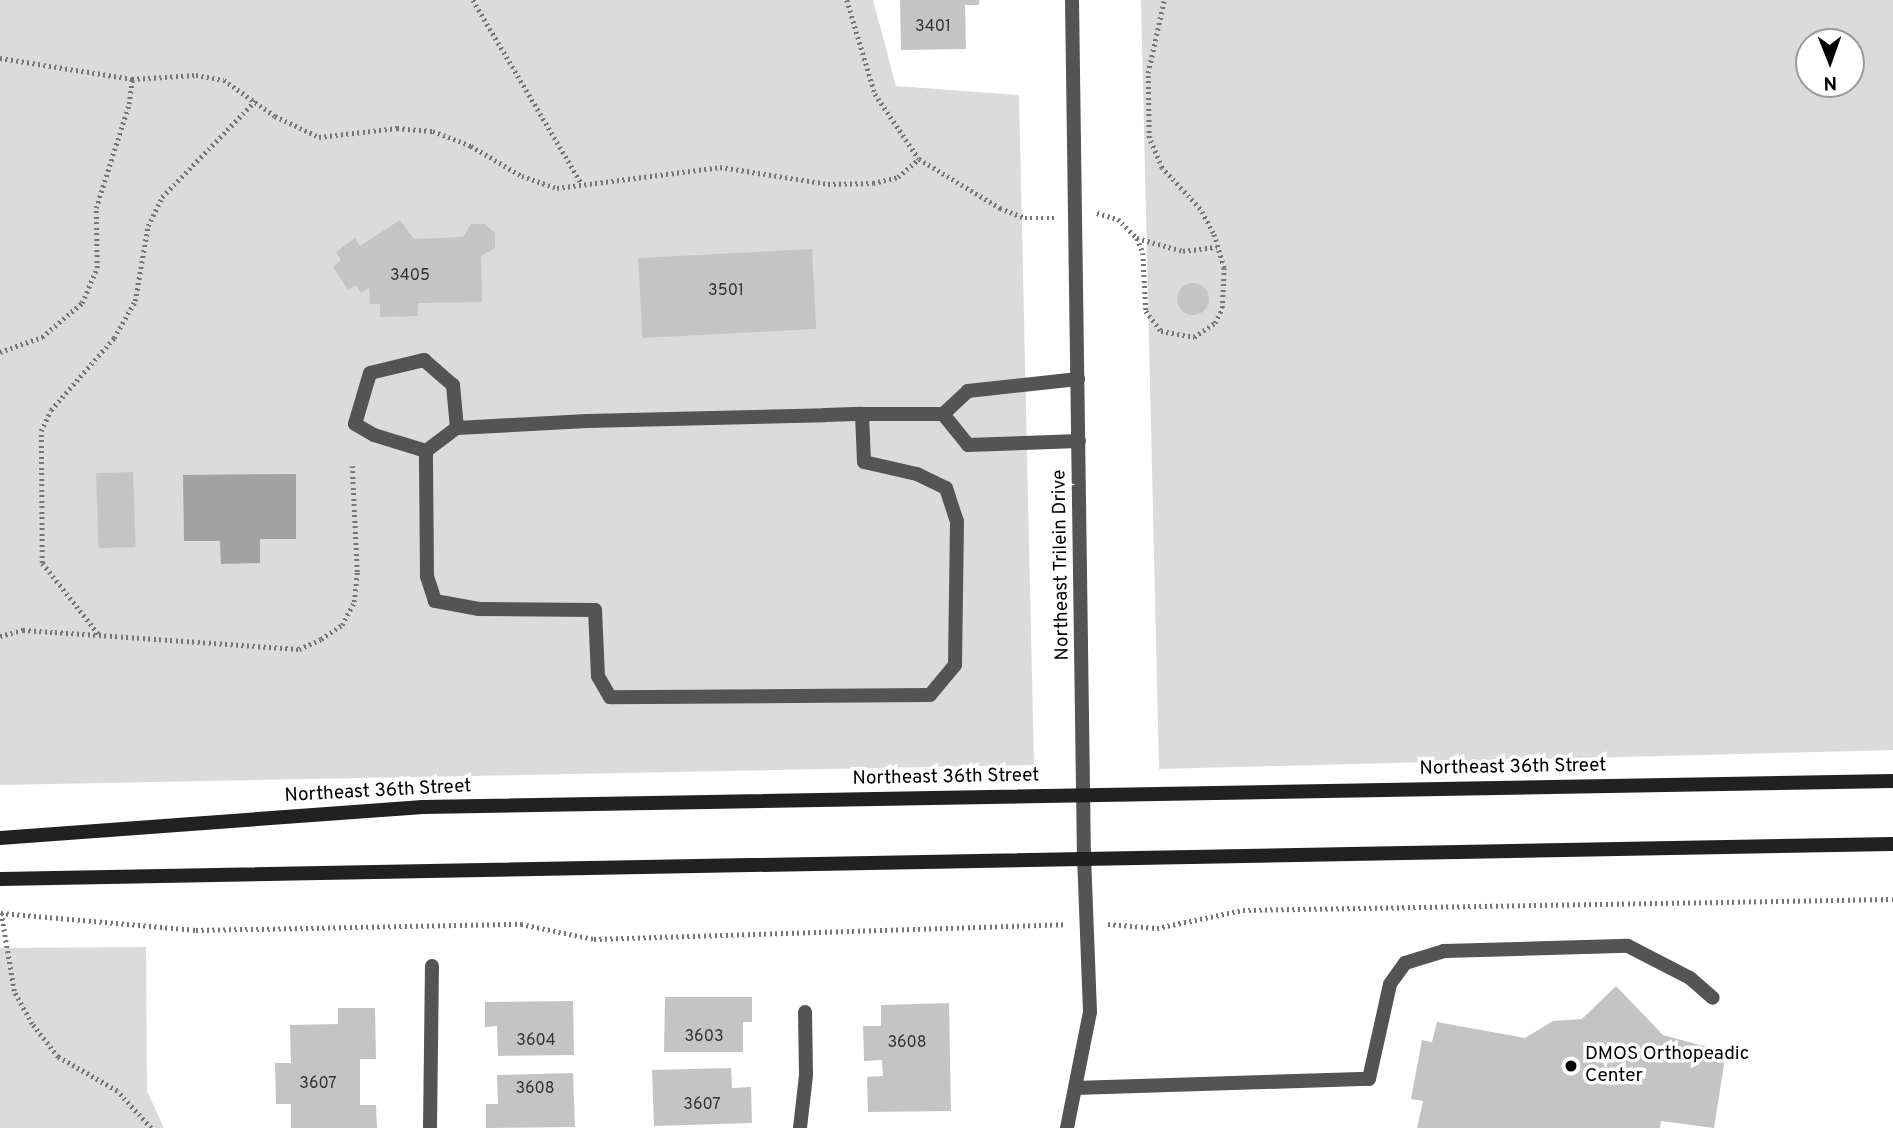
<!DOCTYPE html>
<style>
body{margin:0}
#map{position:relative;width:1893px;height:1128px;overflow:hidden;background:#fff;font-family:Overpass,sans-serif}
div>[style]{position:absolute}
.green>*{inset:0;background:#dbdbdb}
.water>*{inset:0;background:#a2a2a2}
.building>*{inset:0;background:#c4c4c4;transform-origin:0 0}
.round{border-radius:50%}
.path>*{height:4.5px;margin-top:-2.25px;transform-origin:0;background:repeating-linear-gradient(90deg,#767676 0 2px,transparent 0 5.5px)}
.service>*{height:14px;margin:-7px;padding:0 7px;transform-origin:7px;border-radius:7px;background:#545454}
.minor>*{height:14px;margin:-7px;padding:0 7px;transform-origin:7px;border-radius:7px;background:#545454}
.tertiary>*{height:14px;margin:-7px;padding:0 7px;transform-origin:7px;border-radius:7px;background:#545454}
.secondary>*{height:14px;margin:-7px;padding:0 7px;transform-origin:7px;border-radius:7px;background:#212121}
.dots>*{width:19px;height:19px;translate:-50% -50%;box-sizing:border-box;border:4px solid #fff;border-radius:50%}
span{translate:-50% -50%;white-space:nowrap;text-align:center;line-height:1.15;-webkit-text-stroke:7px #fff;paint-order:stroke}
.number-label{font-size:16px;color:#313131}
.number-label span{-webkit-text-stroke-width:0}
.street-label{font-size:19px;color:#000}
.poi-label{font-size:19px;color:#000}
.left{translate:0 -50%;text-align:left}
.north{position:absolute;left:1795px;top:28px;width:70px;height:70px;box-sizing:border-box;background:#fff;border:2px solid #999;border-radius:50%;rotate:179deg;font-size:19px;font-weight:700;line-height:28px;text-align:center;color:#000}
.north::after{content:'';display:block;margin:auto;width:24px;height:32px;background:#000;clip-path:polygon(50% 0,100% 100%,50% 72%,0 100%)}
</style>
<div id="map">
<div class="green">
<div style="clip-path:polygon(0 0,873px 0,896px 86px,1019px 95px,1034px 765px,0 785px)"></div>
<div style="clip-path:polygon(evenodd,1141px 0,1893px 0,1893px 750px,1159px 769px,1141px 0,1851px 42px,1851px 84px,1809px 84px,1809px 42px,1851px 42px)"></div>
<div style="clip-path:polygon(146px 947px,147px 1091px,164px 1128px,0 1128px,0 948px)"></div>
</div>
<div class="water">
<div style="clip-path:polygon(296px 474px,296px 539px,260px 539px,260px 563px,221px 564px,220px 541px,184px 541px,183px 475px)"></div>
</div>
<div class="building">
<div style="clip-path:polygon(900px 0,979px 0,979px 5px,965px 5px,966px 49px,901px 50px)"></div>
<div style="clip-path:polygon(400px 220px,414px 239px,463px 237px,471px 224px,485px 224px,495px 233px,495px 248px,481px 256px,482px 302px,418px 303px,418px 316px,380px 317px,380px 304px,370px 304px,369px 288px,361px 293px,356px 285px,348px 290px,333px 267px,341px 260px,336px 252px,355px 238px,360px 246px)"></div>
<div style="left:812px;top:249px;width:80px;height:174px;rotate:87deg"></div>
<div class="round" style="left:1177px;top:283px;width:32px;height:32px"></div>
<div style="left:133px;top:472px;width:75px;height:37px;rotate:88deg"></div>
<div style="clip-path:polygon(1616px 986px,1663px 1035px,1726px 1052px,1714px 1128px,1661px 1121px,1660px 1128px,1417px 1128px,1423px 1101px,1411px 1099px,1422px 1040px,1432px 1042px,1437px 1022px,1525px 1038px,1553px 1021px,1582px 1019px)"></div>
<div style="clip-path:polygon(665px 997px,752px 997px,752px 1022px,743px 1022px,743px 1052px,664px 1052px)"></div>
<div style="clip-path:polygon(573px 1001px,574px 1055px,498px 1056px,497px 1026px,485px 1027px,485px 1002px)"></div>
<div style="clip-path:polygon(949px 1003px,951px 1111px,868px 1112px,867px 1077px,883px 1076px,882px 1060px,864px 1061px,863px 1026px,881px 1026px,881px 1005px)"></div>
<div style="clip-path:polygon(338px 1008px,375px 1008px,376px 1059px,360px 1059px,360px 1105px,376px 1105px,377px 1128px,291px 1128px,291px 1104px,276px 1104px,275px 1063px,291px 1063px,290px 1025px,338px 1024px)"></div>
<div style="clip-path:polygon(731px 1068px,732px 1088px,751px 1087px,752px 1123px,654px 1126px,652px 1070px)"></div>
<div style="clip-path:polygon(573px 1073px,575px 1127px,486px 1128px,486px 1104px,498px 1104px,497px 1075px)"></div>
</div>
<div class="path">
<div style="left:473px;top:0;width:214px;rotate:59.4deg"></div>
<div style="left:847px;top:0;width:98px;rotate:73.4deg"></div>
<div style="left:875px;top:94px;width:78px;rotate:55.9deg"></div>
<div style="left:919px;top:159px;width:95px;rotate:31.2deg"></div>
<div style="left:1000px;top:208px;width:27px;rotate:22deg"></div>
<div style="left:1025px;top:218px;width:29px"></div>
<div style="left:0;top:58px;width:134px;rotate:9deg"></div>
<div style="left:132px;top:79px;width:64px;rotate:-3.6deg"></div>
<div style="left:196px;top:75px;width:28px;rotate:10deg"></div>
<div style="left:224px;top:80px;width:62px;rotate:35.2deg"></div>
<div style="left:275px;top:116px;width:49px;rotate:25.5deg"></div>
<div style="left:319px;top:137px;width:79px;rotate:-6.6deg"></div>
<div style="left:397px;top:128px;width:36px;rotate:5deg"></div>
<div style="left:433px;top:131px;width:41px;rotate:21.5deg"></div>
<div style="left:471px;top:146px;width:59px;rotate:30.5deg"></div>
<div style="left:522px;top:176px;width:37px;rotate:19deg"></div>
<div style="left:557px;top:188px;width:164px;rotate:-7.3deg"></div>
<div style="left:720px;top:167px;width:109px;rotate:8.9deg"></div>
<div style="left:828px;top:184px;width:45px;rotate:-1.3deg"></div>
<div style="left:873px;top:183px;width:26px;rotate:-13deg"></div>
<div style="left:898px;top:177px;width:28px;rotate:-41deg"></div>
<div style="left:1097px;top:213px;width:22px;rotate:16deg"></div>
<div style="left:1118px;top:219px;width:27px;rotate:45deg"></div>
<div style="left:1137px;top:238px;width:16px;rotate:68deg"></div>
<div style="left:1143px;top:253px;width:58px;rotate:87deg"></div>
<div style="left:1146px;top:311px;width:25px;rotate:53deg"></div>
<div style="left:1161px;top:331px;width:34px;rotate:10deg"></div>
<div style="left:1194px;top:337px;width:25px;rotate:-34deg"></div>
<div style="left:1215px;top:323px;width:17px;rotate:-65deg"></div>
<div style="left:1222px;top:308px;width:40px;rotate:-87.1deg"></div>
<div style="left:1224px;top:268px;width:37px;rotate:-107deg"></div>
<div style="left:1213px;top:233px;width:27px;rotate:-118deg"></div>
<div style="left:1200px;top:209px;width:56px;rotate:-132.8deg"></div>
<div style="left:1162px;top:168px;width:33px;rotate:-113deg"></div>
<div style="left:1149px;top:138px;width:65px;rotate:-90.9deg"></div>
<div style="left:1148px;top:73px;width:75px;rotate:-77.6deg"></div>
<div style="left:1137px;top:238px;width:48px;rotate:15.8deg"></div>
<div style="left:1183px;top:251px;width:34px;rotate:-7deg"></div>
<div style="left:0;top:352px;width:45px;rotate:-19.7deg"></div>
<div style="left:42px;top:337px;width:52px;rotate:-40.4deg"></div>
<div style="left:82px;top:303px;width:38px;rotate:-67deg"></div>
<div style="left:97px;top:268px;width:60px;rotate:-91deg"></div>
<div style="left:96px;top:208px;width:109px;rotate:-72.4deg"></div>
<div style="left:129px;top:104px;width:25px;rotate:-83deg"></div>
<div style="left:98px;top:634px;width:90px;rotate:-128.3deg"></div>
<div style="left:42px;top:563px;width:132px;rotate:-90.4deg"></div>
<div style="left:41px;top:431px;width:23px;rotate:-65deg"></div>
<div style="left:51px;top:410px;width:96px;rotate:-48.8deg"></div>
<div style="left:114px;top:338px;width:43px;rotate:-60.4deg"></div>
<div style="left:135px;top:301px;width:76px;rotate:-80.2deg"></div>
<div style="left:148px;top:226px;width:32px;rotate:-64deg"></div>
<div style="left:162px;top:197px;width:134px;rotate:-45.9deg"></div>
<div style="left:0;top:636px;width:24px;rotate:-15deg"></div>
<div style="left:23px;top:630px;width:32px;rotate:4deg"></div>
<div style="left:55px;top:632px;width:245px;rotate:4deg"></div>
<div style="left:299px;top:649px;width:24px;rotate:-24deg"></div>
<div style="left:321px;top:639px;width:25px;rotate:-34deg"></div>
<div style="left:342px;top:625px;width:26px;rotate:-62deg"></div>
<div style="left:354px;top:602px;width:30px;rotate:-84deg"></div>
<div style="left:357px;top:572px;width:106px;rotate:-92.7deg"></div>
<div style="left:1108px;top:924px;width:49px;rotate:4.7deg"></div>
<div style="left:1157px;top:928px;width:88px;rotate:-11.8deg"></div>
<div style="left:1243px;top:910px;width:650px;rotate:-0.97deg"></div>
<div style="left:151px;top:1128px;width:50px;rotate:-132.6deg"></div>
<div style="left:117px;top:1091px;width:68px;rotate:-150deg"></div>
<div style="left:58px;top:1057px;width:42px;rotate:-128.2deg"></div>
<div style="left:32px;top:1024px;width:38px;rotate:-119deg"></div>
<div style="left:14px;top:991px;width:79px;rotate:-99.5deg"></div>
<div style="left:1px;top:913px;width:196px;rotate:5deg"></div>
<div style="left:196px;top:930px;width:325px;rotate:-1.1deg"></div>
<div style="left:521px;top:924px;width:75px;rotate:11.6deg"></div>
<div style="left:594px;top:939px;width:471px;rotate:-1.8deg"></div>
</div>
<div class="service">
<div style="left:1078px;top:379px;width:111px;rotate:173.8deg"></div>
<div style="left:968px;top:391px;width:34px;rotate:137deg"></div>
<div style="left:943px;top:414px;width:40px;rotate:51deg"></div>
<div style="left:968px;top:445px;width:111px;rotate:-2.1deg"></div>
<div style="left:862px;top:414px;width:48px;rotate:87.6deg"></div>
<div style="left:864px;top:462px;width:54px;rotate:12.8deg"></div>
<div style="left:917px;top:474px;width:32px;rotate:26deg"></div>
<div style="left:946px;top:488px;width:35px;rotate:72deg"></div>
<div style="left:957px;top:521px;width:144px;rotate:90.8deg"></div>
<div style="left:955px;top:665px;width:39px;rotate:130deg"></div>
<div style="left:930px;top:695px;width:320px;rotate:179.6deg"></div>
<div style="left:610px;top:697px;width:24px;rotate:-120deg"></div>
<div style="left:598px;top:676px;width:66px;rotate:-92.6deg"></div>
<div style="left:595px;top:610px;width:116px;rotate:-179.5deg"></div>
<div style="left:479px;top:609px;width:45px;rotate:-169.7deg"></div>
<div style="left:435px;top:601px;width:26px;rotate:-108deg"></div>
<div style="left:427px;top:576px;width:125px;rotate:-90.5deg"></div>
<div style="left:426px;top:451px;width:39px;rotate:-37deg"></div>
<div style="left:457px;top:428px;width:130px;rotate:-3.1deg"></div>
<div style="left:587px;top:421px;width:238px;rotate:-1.4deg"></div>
<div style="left:825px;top:415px;width:37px;rotate:-2deg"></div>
<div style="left:862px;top:414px;width:81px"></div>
<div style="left:426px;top:451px;width:54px;rotate:-162.9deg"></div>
<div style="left:374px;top:435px;width:22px;rotate:-150deg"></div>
<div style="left:355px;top:424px;width:53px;rotate:-73.6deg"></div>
<div style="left:370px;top:373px;width:56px;rotate:-13.5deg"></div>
<div style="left:424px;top:360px;width:38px;rotate:41deg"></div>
<div style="left:453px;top:385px;width:43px;rotate:84.7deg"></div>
<div style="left:1075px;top:1088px;width:294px;rotate:-1.8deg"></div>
<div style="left:1369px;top:1079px;width:97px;rotate:-77.5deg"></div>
<div style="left:1390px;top:984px;width:26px;rotate:-54deg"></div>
<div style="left:1405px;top:963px;width:41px;rotate:-17.1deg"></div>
<div style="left:1444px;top:951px;width:184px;rotate:-1.6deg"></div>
<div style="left:1628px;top:946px;width:70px;rotate:27.3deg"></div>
<div style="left:1690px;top:978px;width:30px;rotate:41deg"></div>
</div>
<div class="minor">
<div style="left:430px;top:1128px;width:162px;rotate:-89.3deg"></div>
<div style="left:800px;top:1128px;width:53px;rotate:-83.5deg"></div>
<div style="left:806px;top:1075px;width:63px;rotate:-90.9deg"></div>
<div style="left:1067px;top:1128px;width:118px;rotate:-78.8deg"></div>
<div style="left:1090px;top:1012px;width:153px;rotate:-92.2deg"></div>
</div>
<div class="tertiary">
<div style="left:1072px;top:0;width:859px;rotate:89.2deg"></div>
</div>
<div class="secondary">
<div style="left:0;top:838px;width:424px;rotate:-4.2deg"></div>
<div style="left:423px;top:807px;width:1470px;rotate:-1.01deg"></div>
<div style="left:0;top:879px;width:1893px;rotate:-1.06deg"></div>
</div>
<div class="dots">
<div style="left:1571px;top:1066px;background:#000"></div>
</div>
<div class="number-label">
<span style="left:933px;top:27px">3401</span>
<span style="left:410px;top:276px">3405</span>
<span style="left:726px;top:291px">3501</span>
<span style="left:704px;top:1037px">3603</span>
<span style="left:536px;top:1041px">3604</span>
<span style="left:907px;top:1043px">3608</span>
<span style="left:318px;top:1084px">3607</span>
<span style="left:535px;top:1089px">3608</span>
<span style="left:702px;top:1105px">3607</span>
</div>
<div class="street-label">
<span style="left:1062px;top:565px;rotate:-91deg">Northeast Trilein Drive</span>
<span style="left:1513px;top:768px;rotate:-1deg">Northeast 36th Street</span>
<span style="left:946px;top:778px;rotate:-1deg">Northeast 36th Street</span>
<span style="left:378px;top:792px;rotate:-3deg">Northeast 36th Street</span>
</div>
<div class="poi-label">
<span class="left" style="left:1585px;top:1066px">DMOS Orthopeadic<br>Center</span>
</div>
<div class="north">N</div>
</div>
